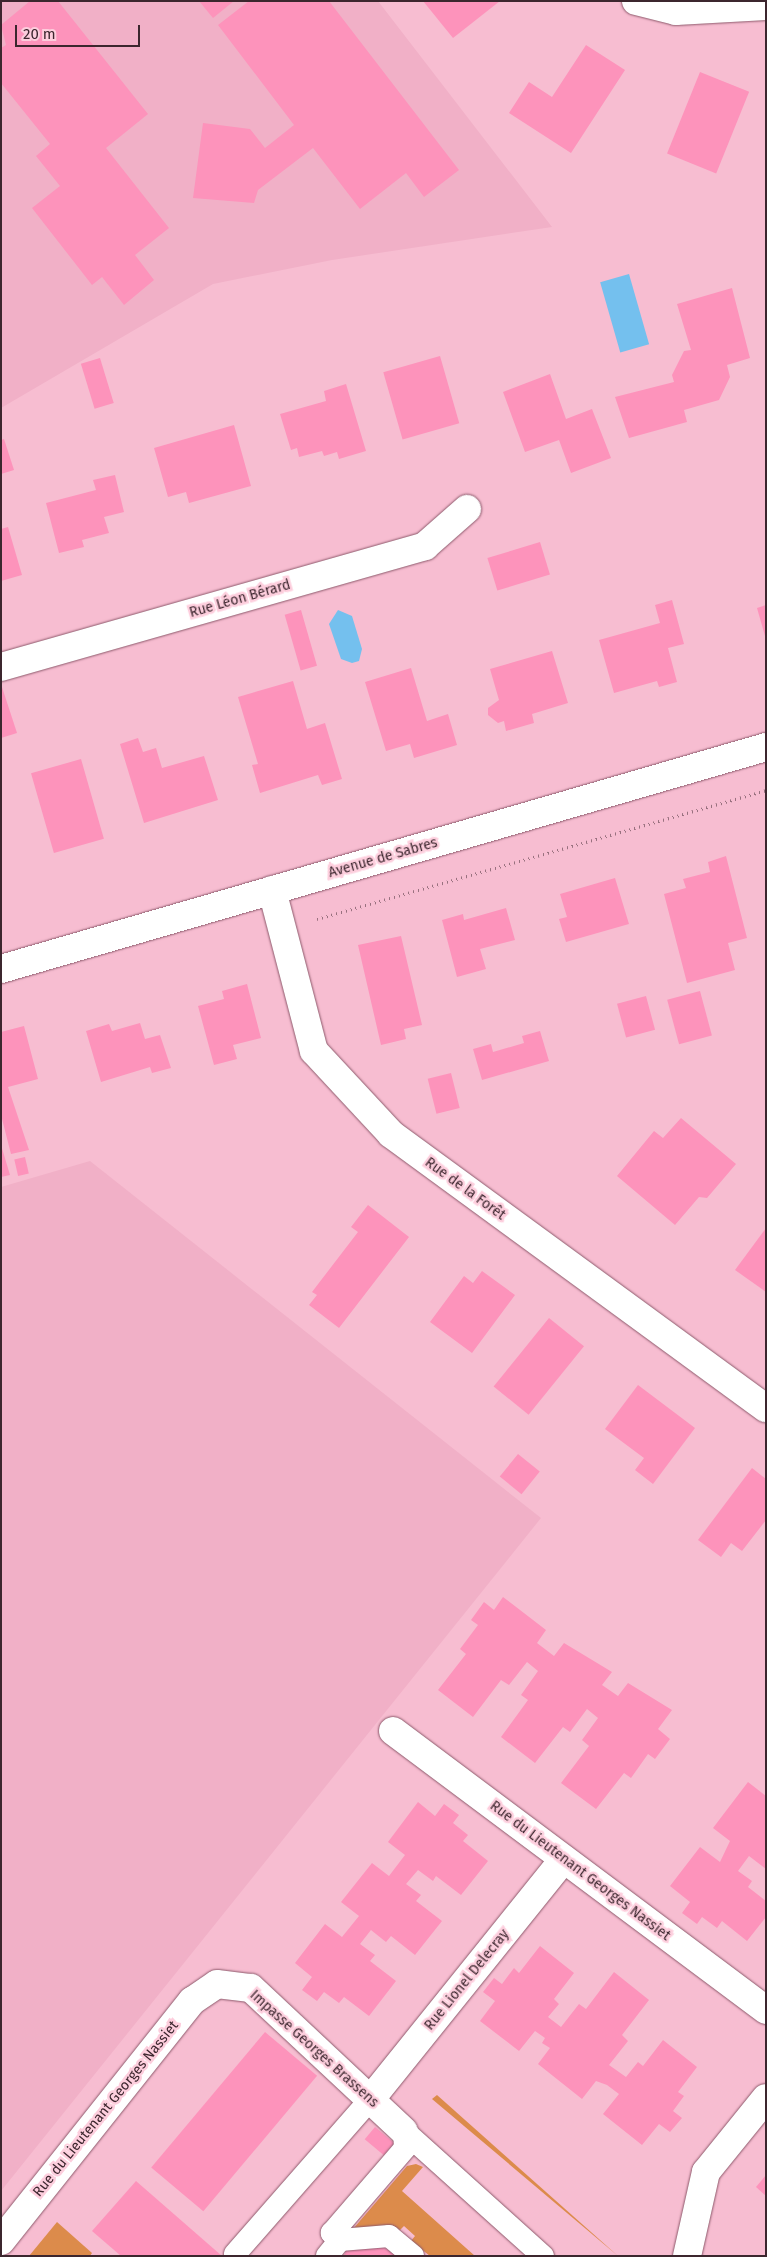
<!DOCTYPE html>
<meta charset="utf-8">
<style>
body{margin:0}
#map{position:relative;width:767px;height:2257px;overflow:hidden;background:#f7bdd1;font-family:"Fira Sans",sans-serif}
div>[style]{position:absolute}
.built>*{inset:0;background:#f1b0c7}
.green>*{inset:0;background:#dc8b4b}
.water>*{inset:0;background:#74c0ee;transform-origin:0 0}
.building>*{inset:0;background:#fd93bb;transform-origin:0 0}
.path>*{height:3px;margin-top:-1.5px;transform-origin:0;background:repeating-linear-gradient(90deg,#99717f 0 1px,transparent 0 5px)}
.roads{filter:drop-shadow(0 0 1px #8d5a6c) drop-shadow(0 0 1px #8d5a6c)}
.lane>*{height:22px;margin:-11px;padding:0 11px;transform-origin:11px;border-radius:11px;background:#fff}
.street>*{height:28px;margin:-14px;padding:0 14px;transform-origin:14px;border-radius:14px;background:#fff}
.secondary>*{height:28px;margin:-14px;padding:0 14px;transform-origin:14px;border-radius:14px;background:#fff}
span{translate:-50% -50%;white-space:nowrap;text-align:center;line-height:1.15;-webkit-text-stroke:5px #fdcedd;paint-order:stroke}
.street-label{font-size:14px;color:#3c262e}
.frame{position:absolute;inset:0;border:2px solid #3c262e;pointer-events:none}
.scale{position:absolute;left:15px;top:25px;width:125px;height:22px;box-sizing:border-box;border:2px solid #3c262e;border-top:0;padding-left:6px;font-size:15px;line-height:18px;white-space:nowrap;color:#3c262e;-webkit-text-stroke:4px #fdcedd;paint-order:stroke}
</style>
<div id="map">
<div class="built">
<div style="clip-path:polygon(1px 1px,378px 1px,552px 227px,332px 260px,213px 284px,1px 408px)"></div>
<div style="clip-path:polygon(90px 1161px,541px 1518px,1px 2191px,1px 1187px)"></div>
</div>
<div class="green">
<div style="clip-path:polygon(437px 2095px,618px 2256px,432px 2099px)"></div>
<div style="clip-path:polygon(416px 2164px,423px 2167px,402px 2191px,475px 2256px,430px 2256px,411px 2241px,415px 2236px,404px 2226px,400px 2230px,394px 2226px,353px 2229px,407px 2166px)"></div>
<div style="clip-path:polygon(57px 2222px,92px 2253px,90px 2256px,29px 2256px)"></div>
</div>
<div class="water">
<div style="left:629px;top:274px;width:73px;height:30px;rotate:74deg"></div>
<div style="clip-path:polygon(338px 610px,352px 616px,362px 649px,359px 661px,352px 663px,341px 659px,329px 624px)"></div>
</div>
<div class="building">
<div style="clip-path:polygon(30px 1px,58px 1px,148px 114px,106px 148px,169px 228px,135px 255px,154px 280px,124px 305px,102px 277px,92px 285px,32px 208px,60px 186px,36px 156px,50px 144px,1px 83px,1px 48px,6px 45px,1px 25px)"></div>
<div style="clip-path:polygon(199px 1px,234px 1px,213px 18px)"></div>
<div style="clip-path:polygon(249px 1px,329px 1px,459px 170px,424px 197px,406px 173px,360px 209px,313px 148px,258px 190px,254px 203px,193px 198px,203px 123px,250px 129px,265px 148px,294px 125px,218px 25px)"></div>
<div style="clip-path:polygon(423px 1px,500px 1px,453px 38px)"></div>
<div style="clip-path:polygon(586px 45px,625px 70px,571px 153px,509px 113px,529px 82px,552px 97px)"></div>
<div style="left:700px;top:72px;width:53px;height:88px;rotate:22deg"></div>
<div style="clip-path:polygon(732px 288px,750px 358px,727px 365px,730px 377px,719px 400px,684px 410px,687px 422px,629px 438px,615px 397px,674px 382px,672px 375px,684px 351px,691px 350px,677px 304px)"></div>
<div style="left:440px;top:356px;width:70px;height:59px;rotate:74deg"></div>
<div style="left:100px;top:358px;width:47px;height:20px;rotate:73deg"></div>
<div style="clip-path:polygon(550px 374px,566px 419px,592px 409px,611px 458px,571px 473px,559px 440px,525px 452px,503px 392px)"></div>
<div style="clip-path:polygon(346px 384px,366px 451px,339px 459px,337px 452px,324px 456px,322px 451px,299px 457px,297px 448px,291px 450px,280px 414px,326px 401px,324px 391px)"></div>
<div style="clip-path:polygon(234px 425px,251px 486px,189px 503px,186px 492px,168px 497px,154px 448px)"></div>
<div style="clip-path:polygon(4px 439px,14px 470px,1px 474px,1px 440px)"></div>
<div style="clip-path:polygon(115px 475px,124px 512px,104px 517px,109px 533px,82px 540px,84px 547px,59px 553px,46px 503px,96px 490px,93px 480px)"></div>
<div style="clip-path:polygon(8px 527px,22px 575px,1px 581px,1px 529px)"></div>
<div style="left:540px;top:542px;width:34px;height:55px;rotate:73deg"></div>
<div style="clip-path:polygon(672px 600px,684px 644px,668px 648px,677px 682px,659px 687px,657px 681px,614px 693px,599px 640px,660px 623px,655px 605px)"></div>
<div style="clip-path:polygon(766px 605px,766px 636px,765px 636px,757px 608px)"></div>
<div style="left:301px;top:610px;width:58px;height:17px;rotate:74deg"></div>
<div style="clip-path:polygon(552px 651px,568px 703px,532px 714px,534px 723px,506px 731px,504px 721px,498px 723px,488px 715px,488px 708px,499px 700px,490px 669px)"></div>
<div style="clip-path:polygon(411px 668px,427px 721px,448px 714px,457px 745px,414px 758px,410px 744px,386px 751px,365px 682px)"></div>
<div style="clip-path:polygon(293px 681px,307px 729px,325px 723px,342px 779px,322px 785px,318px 775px,260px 793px,252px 765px,258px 764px,238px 697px)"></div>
<div style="clip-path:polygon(1px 684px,17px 733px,1px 738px)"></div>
<div style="clip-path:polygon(138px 738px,143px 752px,156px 748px,162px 768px,204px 756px,218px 800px,144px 823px,120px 744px)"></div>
<div style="left:81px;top:759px;width:83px;height:52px;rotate:74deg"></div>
<div style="clip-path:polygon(726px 856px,747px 938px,728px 943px,735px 970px,687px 983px,664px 894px,686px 888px,683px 879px,710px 872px,708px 862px)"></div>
<div style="clip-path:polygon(615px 878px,629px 924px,566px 942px,559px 919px,567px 917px,560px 894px)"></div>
<div style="clip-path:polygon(506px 908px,515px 940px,480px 949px,486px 969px,457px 977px,442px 920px,463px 914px,464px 920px)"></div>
<div style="clip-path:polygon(401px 936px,422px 1025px,404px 1029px,406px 1039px,381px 1045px,358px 945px)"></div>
<div style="clip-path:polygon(247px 984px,261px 1038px,233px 1045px,237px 1059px,214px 1065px,198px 1006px,224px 999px,222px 991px)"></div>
<div style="left:700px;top:991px;width:46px;height:34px;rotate:75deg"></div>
<div style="left:646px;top:996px;width:35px;height:30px;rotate:75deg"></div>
<div style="clip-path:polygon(140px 1023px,145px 1039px,160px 1035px,171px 1068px,152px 1073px,150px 1067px,101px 1082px,86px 1031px,109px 1024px,112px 1031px)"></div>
<div style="clip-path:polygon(24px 1026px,38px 1079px,8px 1087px,29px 1150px,11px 1154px,1px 1115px,1px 1032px)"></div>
<div style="clip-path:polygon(540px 1031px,549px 1061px,482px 1080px,473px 1049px,491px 1044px,493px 1052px,524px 1043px,522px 1036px)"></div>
<div style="left:451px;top:1073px;width:36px;height:24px;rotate:76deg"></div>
<div style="clip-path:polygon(681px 1118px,736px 1164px,707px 1198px,699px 1197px,675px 1225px,617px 1176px,654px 1131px,663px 1138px)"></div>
<div style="clip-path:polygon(1px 1145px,10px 1175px,1px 1177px)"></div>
<div style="left:25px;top:1157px;width:17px;height:11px;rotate:77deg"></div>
<div style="clip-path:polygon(368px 1205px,409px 1237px,339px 1328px,309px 1305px,317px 1295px,312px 1292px,358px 1232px,351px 1227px)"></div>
<div style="clip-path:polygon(766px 1228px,766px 1292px,735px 1270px)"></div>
<div style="clip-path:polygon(482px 1271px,515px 1295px,472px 1353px,430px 1322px,464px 1276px,473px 1283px)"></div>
<div style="left:549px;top:1318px;width:45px;height:88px;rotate:39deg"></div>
<div style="clip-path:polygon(638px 1385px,695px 1428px,653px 1484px,635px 1470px,644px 1458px,605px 1429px)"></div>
<div style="left:518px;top:1454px;width:28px;height:29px;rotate:39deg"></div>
<div style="clip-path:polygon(752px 1468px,766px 1479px,766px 1520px,742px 1551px,731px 1543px,721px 1557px,698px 1540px)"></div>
<div style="clip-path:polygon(503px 1597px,546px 1630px,537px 1643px,554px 1656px,564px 1643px,612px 1672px,602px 1685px,618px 1696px,628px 1683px,672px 1710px,658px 1729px,670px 1739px,655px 1759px,648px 1754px,631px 1778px,624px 1773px,596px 1809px,561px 1783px,589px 1746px,582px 1740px,598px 1718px,587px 1709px,570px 1732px,563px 1727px,535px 1763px,501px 1737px,528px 1700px,521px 1695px,538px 1671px,527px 1662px,509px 1685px,501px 1680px,473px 1717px,438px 1690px,466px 1654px,460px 1649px,478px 1625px,471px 1620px,484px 1602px,494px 1610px)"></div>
<div style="clip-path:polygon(748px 1782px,766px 1796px,766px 1869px,749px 1856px,738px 1871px,752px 1881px,748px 1887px,766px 1901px,766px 1917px,747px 1941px,722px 1921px,717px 1928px,702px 1917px,697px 1924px,682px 1913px,690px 1902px,670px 1886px,700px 1847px,720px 1862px,730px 1841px,713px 1828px)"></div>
<div style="clip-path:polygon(418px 1802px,435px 1816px,444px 1804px,459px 1815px,453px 1823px,468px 1835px,463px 1841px,488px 1861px,461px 1895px,436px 1876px,433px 1881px,418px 1870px,406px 1884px,421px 1895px,416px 1901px,442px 1921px,415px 1955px,391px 1936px,386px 1942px,371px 1930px,360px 1944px,375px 1955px,370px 1961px,396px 1981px,369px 2016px,344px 1997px,339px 2003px,324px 1992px,317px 2001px,302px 1990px,312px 1977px,295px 1963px,325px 1924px,342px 1937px,359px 1916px,341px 1902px,372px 1863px,389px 1876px,405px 1855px,388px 1842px)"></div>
<div style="clip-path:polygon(540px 1946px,574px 1973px,554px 1999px,559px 2004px,548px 2017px,561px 2027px,579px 2004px,586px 2009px,614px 1972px,649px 2000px,622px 2035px,628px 2041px,609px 2065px,626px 2077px,638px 2062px,643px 2066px,663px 2040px,697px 2067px,678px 2092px,684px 2096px,673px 2111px,682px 2118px,670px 2132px,659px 2124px,642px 2145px,603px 2114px,619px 2094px,607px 2085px,596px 2081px,582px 2099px,538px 2064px,550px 2048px,542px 2043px,545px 2038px,535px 2031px,519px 2051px,480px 2021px,495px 2001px,483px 1992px,494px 1978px,502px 1984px,514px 1968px,519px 1973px)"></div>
<div style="left:265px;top:2032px;width:68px;height:177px;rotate:40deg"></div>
<div style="left:375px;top:2127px;width:25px;height:16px;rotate:40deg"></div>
<div style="clip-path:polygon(766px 2175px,766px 2196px,756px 2187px)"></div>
<div style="clip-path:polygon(136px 2181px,222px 2256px,121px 2256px,92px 2231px)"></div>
<div style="clip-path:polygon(349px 2244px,377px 2244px,399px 2256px,344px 2256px)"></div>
</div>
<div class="path">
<div style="left:317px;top:919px;width:467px;rotate:-16deg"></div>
</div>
<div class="roads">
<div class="lane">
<div style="left:235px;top:2254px;width:205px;rotate:-48.8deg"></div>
<div style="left:327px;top:2256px;width:21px;rotate:-51deg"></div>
<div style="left:413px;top:2256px;width:31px;rotate:-140deg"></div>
<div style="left:389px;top:2236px;width:49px;rotate:175.3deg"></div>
<div style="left:340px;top:2240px;width:11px;rotate:-139deg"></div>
<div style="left:332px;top:2233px;width:112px;rotate:-49.3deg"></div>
<div style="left:405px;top:2148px;width:17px;rotate:-93deg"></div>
<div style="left:404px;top:2131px;width:187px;rotate:42deg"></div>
</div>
<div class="street">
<div style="left:636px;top:1px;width:41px;rotate:14deg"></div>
<div style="left:676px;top:11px;width:90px;rotate:-3.2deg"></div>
<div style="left:1px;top:667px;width:441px;rotate:-15.9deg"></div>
<div style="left:425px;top:546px;width:56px;rotate:-41.4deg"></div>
<div style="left:272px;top:890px;width:166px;rotate:75.4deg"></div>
<div style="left:314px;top:1051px;width:113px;rotate:47.1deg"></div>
<div style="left:391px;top:1134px;width:464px;rotate:36.2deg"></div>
<div style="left:393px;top:1731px;width:466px;rotate:36.8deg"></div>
<div style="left:370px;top:2100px;width:309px;rotate:-51.2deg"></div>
<div style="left:1px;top:2241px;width:307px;rotate:-51.5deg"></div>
<div style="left:192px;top:2001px;width:30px;rotate:-34deg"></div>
<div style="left:217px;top:1984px;width:34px;rotate:7deg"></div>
<div style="left:251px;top:1988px;width:209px;rotate:43.1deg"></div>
<div style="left:687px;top:2256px;width:86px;rotate:-77.3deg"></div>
<div style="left:706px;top:2172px;width:95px;rotate:-51deg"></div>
</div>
<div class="secondary">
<div style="left:1px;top:969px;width:797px;rotate:-16.18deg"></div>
</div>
</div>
<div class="street-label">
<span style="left:240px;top:599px;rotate:-16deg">Rue Léon Bérard</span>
<span style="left:383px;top:858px;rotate:-16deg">Avenue de Sabres</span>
<span style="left:465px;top:1189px;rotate:36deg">Rue de la Forêt</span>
<span style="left:580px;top:1871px;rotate:37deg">Rue du Lieutenant Georges Nassiet</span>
<span style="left:467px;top:1980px;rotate:-51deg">Rue Lionel Delecray</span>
<span style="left:314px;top:2049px;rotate:42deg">Impasse Georges Brassens</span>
<span style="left:106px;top:2109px;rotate:-51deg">Rue du Lieutenant Georges Nassiet</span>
</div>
<div class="frame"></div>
<div class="scale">20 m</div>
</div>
